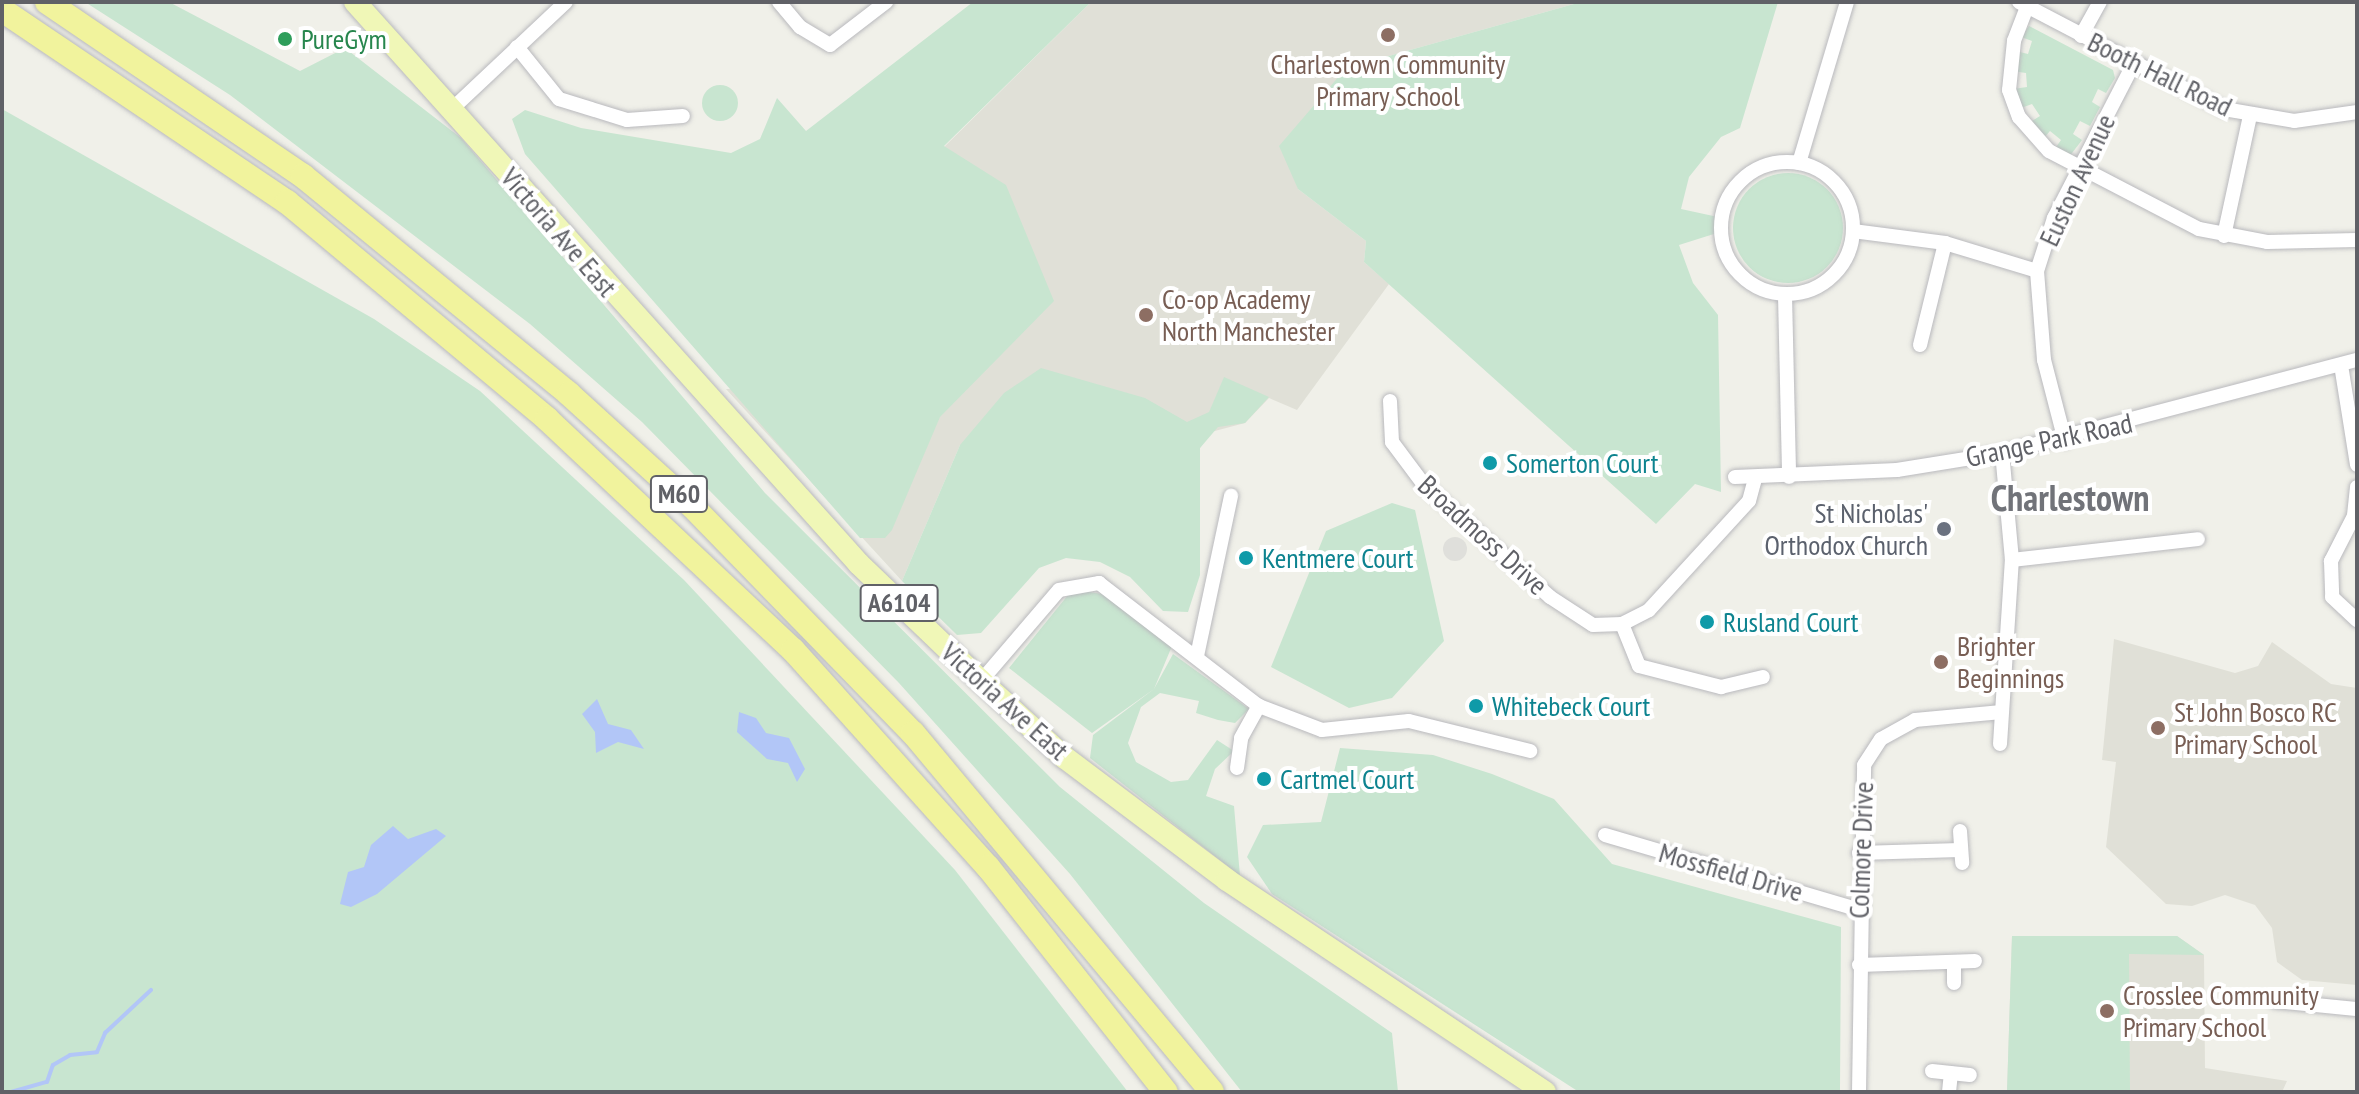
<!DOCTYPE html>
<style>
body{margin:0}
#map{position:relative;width:2359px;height:1094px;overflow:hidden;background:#f0f0e9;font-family:"PT Sans Narrow",sans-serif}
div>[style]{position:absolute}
.industrial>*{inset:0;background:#dfdfdb}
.round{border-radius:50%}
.education>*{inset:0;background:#e0e0d7}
.green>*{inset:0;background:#c8e5d0}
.water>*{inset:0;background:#b2c6f7}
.stream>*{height:4px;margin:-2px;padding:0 2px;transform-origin:2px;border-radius:2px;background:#b2c6f7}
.roads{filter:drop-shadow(0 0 2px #b9b9bd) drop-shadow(0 0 2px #b9b9bd)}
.minor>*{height:14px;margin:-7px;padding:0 7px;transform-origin:7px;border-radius:7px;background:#fff}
.minor>.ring{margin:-7px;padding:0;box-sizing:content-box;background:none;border:14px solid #fff;border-radius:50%}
.primary>*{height:22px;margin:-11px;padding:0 11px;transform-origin:11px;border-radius:11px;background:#f0f7b7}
.motorway>*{height:24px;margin:-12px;padding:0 12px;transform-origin:12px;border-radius:12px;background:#f1f39d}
.dots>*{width:22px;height:22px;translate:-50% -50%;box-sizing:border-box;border:4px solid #fff;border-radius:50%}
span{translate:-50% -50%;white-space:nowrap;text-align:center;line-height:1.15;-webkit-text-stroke:8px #fff;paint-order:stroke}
.shield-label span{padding:2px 6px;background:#fff;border:2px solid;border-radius:6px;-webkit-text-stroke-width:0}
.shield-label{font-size:26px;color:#606167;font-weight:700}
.leisure-label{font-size:28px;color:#27864d}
.left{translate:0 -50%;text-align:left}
.education-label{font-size:28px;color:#785e54}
.street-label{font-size:28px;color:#606167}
.culture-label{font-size:28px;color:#0d838f}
.worship-label{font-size:28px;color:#5b616d}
.right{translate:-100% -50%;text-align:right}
.district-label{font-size:36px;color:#717379;font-weight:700}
.frame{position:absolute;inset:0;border:4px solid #606167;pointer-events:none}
</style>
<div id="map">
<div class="industrial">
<div class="round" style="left:1443px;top:537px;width:24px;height:24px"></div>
</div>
<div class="education">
<div style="clip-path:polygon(1091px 2px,1581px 2px,1346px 68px,1298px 189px,1366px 241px,1364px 262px,1389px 284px,1297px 410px,1269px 398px,1245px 423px,1211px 432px,1200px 448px,960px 445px,902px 581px,726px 389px,803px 390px,938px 153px)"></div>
<div style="clip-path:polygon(2114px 639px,2235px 673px,2258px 666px,2272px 642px,2331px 684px,2357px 688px,2357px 985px,2302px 980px,2277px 962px,2272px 928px,2255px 905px,2225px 895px,2192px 906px,2166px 904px,2106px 847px,2116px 762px,2102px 760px)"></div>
<div style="clip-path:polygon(2012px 936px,2177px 936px,2204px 955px,2205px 1068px,2287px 1081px,2282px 1092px,2007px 1092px)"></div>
</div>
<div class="green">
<div style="clip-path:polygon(85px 2px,169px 2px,300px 71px,345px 48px,461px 138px,765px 493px,1060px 787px,1204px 903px,1392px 1033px,1398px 1092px,1242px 1092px,1070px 874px,899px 683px,642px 422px,530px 324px,230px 95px)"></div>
<div style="clip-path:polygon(973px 2px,1091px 2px,944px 146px,1006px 185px,1054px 301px,940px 417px,892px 530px,885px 538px,860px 538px,525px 154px,512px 119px,525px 110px,581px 128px,731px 153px,760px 139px,777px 98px,806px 131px)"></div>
<div style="clip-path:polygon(1581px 2px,1778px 2px,1740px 128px,1721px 137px,1689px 177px,1681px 209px,1718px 217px,1717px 233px,1679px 245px,1693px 283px,1718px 315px,1721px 492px,1695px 484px,1656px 524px,1364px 262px,1366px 241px,1298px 189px,1279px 146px,1346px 68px)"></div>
<div style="clip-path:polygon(2029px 26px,2113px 70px,2115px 78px,2106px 93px,2098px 89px,2092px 102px,2100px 107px,2090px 126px,2080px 121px,2073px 134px,2082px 140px,2069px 157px,2054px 150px,2061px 140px,2050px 131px,2041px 141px,2029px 123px,2040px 116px,2032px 104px,2021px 108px,2013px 89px,2027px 87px,2026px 73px,2012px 71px,2016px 51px,2028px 54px,2032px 41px,2021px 37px)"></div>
<div class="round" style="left:702px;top:85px;width:36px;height:36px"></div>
<div style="clip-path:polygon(2px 109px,374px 319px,480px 391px,684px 580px,955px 870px,1128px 1092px,2px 1092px)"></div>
<div class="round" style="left:1733px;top:173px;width:110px;height:110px"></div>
<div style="clip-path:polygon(1041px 368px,1145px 398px,1187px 422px,1209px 412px,1224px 377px,1269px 397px,1245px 423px,1218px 427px,1200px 448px,1200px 575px,1188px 612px,1163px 611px,1130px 577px,1100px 562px,1066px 558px,1039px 568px,981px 633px,957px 635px,902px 581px,960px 445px,1004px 393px)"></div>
<div style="clip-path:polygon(1392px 503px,1415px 510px,1444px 641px,1392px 698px,1349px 708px,1271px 667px,1326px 531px)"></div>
<div style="clip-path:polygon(1084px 591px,1102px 594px,1172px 646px,1154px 689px,1173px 654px,1249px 709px,1235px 723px,1218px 720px,1196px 713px,1199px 701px,1160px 693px,1141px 707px,1128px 743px,1136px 762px,1171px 782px,1188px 780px,1217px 740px,1234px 751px,1215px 769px,1206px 796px,1234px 806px,1240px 876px,1090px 758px,1093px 735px,1154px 689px,1092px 733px,1009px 668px,1068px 595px)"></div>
<div style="clip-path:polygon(1340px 748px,1433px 755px,1492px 774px,1554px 799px,1612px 864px,1841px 927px,1840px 1092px,1579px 1092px,1272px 894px,1247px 857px,1263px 825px,1321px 822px)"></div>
<div style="clip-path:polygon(2012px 936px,2177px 936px,2204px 955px,2129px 954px,2130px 1092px,2007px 1092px)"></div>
</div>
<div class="water">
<div style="clip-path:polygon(597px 699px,608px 724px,631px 730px,644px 749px,618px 742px,596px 753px,595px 732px,582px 714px)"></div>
<div style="clip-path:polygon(739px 712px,756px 718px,766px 733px,789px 738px,805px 769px,797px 782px,788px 763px,767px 759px,737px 732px)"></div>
<div style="clip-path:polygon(393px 826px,408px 839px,436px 829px,446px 836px,377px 894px,351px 907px,340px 904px,348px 872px,364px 867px,371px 845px)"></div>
</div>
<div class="stream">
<div style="left:11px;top:1092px;width:37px;rotate:-16deg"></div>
<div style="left:47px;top:1082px;width:18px;rotate:-71deg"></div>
<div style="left:53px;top:1065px;width:20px;rotate:-30deg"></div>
<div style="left:70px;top:1055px;width:27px;rotate:-6deg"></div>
<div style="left:97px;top:1052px;width:21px;rotate:-67deg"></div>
<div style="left:105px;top:1033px;width:63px;rotate:-43.1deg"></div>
</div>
<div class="roads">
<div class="minor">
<div style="left:779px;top:2px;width:33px;rotate:50deg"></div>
<div style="left:800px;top:27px;width:35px;rotate:31deg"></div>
<div style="left:830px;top:45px;width:71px;rotate:-37.5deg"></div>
<div style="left:2019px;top:2px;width:231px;rotate:27.6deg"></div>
<div style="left:2224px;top:109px;width:71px;rotate:9.7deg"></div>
<div style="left:2294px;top:121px;width:64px;rotate:-8.1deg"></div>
<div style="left:2027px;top:7px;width:36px;rotate:111deg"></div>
<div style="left:2014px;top:41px;width:49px;rotate:95.8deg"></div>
<div style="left:2009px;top:90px;width:29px;rotate:70deg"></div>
<div style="left:2019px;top:117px;width:45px;rotate:48.6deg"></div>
<div style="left:2049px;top:151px;width:169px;rotate:27.5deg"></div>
<div style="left:2199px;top:229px;width:69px;rotate:10.8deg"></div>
<div style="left:2267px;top:242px;width:90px;rotate:-1.3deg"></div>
<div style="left:2081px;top:36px;width:39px;rotate:-61deg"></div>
<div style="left:517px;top:47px;width:67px;rotate:51.1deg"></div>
<div style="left:559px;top:99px;width:71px;rotate:17.2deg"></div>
<div style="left:627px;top:120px;width:56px;rotate:-4.1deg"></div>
<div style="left:452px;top:109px;width:156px;rotate:-43.2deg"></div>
<div class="ring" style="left:1721px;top:162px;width:118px;height:118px"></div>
<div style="left:1799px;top:163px;width:168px;rotate:-73.4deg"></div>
<div style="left:1853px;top:231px;width:93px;rotate:7.4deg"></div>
<div style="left:1945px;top:243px;width:96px;rotate:16.9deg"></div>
<div style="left:2224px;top:236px;width:123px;rotate:-77.8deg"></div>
<div style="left:1785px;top:295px;width:182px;rotate:88.7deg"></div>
<div style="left:1920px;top:345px;width:105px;rotate:-76.2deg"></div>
<div style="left:2341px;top:365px;width:101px;rotate:80.9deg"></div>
<div style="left:1390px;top:401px;width:41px;rotate:87.2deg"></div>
<div style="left:1392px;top:442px;width:54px;rotate:53.3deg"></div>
<div style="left:1424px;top:485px;width:169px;rotate:41.6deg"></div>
<div style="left:1550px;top:597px;width:51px;rotate:33.1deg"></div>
<div style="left:1593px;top:625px;width:29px;rotate:-2deg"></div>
<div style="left:1622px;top:624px;width:30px;rotate:-27deg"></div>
<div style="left:1649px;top:610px;width:148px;rotate:-47.5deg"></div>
<div style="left:1749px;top:501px;width:24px;rotate:-75deg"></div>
<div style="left:2065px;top:441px;width:84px;rotate:-104.5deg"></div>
<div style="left:2044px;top:360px;width:89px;rotate:-94.5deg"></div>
<div style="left:2037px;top:271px;width:56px;rotate:-72.2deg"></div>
<div style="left:2054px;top:218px;width:172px;rotate:-62.7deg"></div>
<div style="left:1735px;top:477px;width:162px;rotate:-2.5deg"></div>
<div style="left:1897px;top:470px;width:106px;rotate:-9.2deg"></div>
<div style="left:2002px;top:453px;width:367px;rotate:-14.7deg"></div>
<div style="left:2357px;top:487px;width:29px;rotate:96deg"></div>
<div style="left:2354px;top:516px;width:51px;rotate:117.1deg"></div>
<div style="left:2331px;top:561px;width:36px;rotate:88deg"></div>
<div style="left:2332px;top:597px;width:34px;rotate:43deg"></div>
<div style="left:2012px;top:560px;width:187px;rotate:-6.4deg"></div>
<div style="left:1622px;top:624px;width:45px;rotate:68deg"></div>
<div style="left:1639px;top:666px;width:85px;rotate:14.4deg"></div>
<div style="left:1721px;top:687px;width:43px;rotate:-13.4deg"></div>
<div style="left:1197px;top:656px;width:164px;rotate:-78deg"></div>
<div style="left:981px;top:681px;width:120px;rotate:-49.4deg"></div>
<div style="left:1059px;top:590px;width:41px;rotate:-9.9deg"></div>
<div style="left:1099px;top:583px;width:202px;rotate:37.6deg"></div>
<div style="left:1259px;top:706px;width:67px;rotate:20.9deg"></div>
<div style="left:1322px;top:730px;width:87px;rotate:-5.9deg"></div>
<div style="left:1409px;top:721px;width:125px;rotate:13.9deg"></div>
<div style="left:2000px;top:744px;width:184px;rotate:-86.3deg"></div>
<div style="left:2012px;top:560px;width:107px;rotate:-95.3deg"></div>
<div style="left:1237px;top:768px;width:30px;rotate:-82deg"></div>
<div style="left:1241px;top:738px;width:37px;rotate:-61deg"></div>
<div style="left:1960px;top:831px;width:32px;rotate:86deg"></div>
<div style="left:1605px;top:835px;width:263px;rotate:16.4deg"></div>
<div style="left:1859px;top:853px;width:101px;rotate:-1.7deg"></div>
<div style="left:1859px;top:965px;width:116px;rotate:-2deg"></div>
<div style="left:1954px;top:983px;width:21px;rotate:-90deg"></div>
<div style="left:2275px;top:1001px;width:82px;rotate:5.6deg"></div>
<div style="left:1932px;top:1071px;width:38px;rotate:6deg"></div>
<div style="left:1859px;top:1092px;width:327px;rotate:-89.1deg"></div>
<div style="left:1864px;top:765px;width:31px;rotate:-57deg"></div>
<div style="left:1881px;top:739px;width:39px;rotate:-29deg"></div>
<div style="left:1915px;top:720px;width:87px;rotate:-5.3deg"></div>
<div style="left:1949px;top:1092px;width:19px;rotate:-84deg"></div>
</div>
<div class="primary">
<div style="left:355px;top:2px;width:755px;rotate:48.11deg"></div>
<div style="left:859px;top:564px;width:169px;rotate:43.8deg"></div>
<div style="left:981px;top:681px;width:113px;rotate:42.5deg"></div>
<div style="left:1064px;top:757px;width:204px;rotate:37deg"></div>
<div style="left:1227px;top:880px;width:382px;rotate:33.7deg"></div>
</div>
<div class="motorway">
<div style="left:47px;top:2px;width:310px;rotate:34.2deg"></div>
<div style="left:303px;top:176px;width:344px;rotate:39.3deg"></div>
<div style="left:569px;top:394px;width:165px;rotate:42.3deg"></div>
<div style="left:691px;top:505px;width:318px;rotate:45.8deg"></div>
<div style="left:913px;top:733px;width:467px;rotate:50.2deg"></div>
<div style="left:2px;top:10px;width:344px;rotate:34deg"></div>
<div style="left:287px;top:202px;width:339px;rotate:39.8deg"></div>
<div style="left:547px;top:419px;width:337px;rotate:43.2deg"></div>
<div style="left:793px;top:650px;width:292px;rotate:48.1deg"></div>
<div style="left:988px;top:867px;width:287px;rotate:51.7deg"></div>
</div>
</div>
<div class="dots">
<div style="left:1388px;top:35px;background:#8d6e63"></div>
<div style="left:285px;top:39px;background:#2e9e5b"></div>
<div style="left:1146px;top:315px;background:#8d6e63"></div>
<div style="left:1490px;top:463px;background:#0f9aa8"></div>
<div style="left:1944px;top:529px;background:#6b7280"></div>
<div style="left:1246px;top:558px;background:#0f9aa8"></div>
<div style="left:1707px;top:622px;background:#0f9aa8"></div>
<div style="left:1941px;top:662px;background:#8d6e63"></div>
<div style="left:1476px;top:706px;background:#0f9aa8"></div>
<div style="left:2158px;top:728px;background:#8d6e63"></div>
<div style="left:1264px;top:779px;background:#0f9aa8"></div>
<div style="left:2107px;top:1011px;background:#8d6e63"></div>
</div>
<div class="shield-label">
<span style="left:679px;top:494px">M60</span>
<span style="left:899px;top:603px">A6104</span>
</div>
<div class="leisure-label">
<span class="left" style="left:301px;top:39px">PureGym</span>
</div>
<div class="education-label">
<span style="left:1388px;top:80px">Charlestown Community<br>Primary School</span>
<span class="left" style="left:1162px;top:315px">Co-op Academy<br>North Manchester</span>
<span class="left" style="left:1957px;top:662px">Brighter<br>Beginnings</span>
<span class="left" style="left:2174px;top:728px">St John Bosco RC<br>Primary School</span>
<span class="left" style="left:2123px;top:1011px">Crosslee Community<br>Primary School</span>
</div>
<div class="street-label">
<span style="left:2160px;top:74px;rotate:26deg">Booth Hall Road</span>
<span style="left:2077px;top:180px;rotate:-65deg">Euston Avenue</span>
<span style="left:559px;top:232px;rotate:49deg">Victoria Ave East</span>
<span style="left:2049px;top:440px;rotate:-12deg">Grange Park Road</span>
<span style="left:1483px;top:535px;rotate:42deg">Broadmoss Drive</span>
<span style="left:1005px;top:701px;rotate:42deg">Victoria Ave East</span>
<span style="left:1861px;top:850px;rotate:-88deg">Colmore Drive</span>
<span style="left:1731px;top:872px;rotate:16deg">Mossfield Drive</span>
</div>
<div class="culture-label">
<span class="left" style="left:1506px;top:463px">Somerton Court</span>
<span class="left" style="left:1262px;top:558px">Kentmere Court</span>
<span class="left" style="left:1723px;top:622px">Rusland Court</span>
<span class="left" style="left:1492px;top:706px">Whitebeck Court</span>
<span class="left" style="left:1280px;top:779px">Cartmel Court</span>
</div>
<div class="worship-label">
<span class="right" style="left:1928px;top:529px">St Nicholas'<br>Orthodox Church</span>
</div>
<div class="district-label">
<span style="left:2070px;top:498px">Charlestown</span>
</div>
<div class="frame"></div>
</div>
